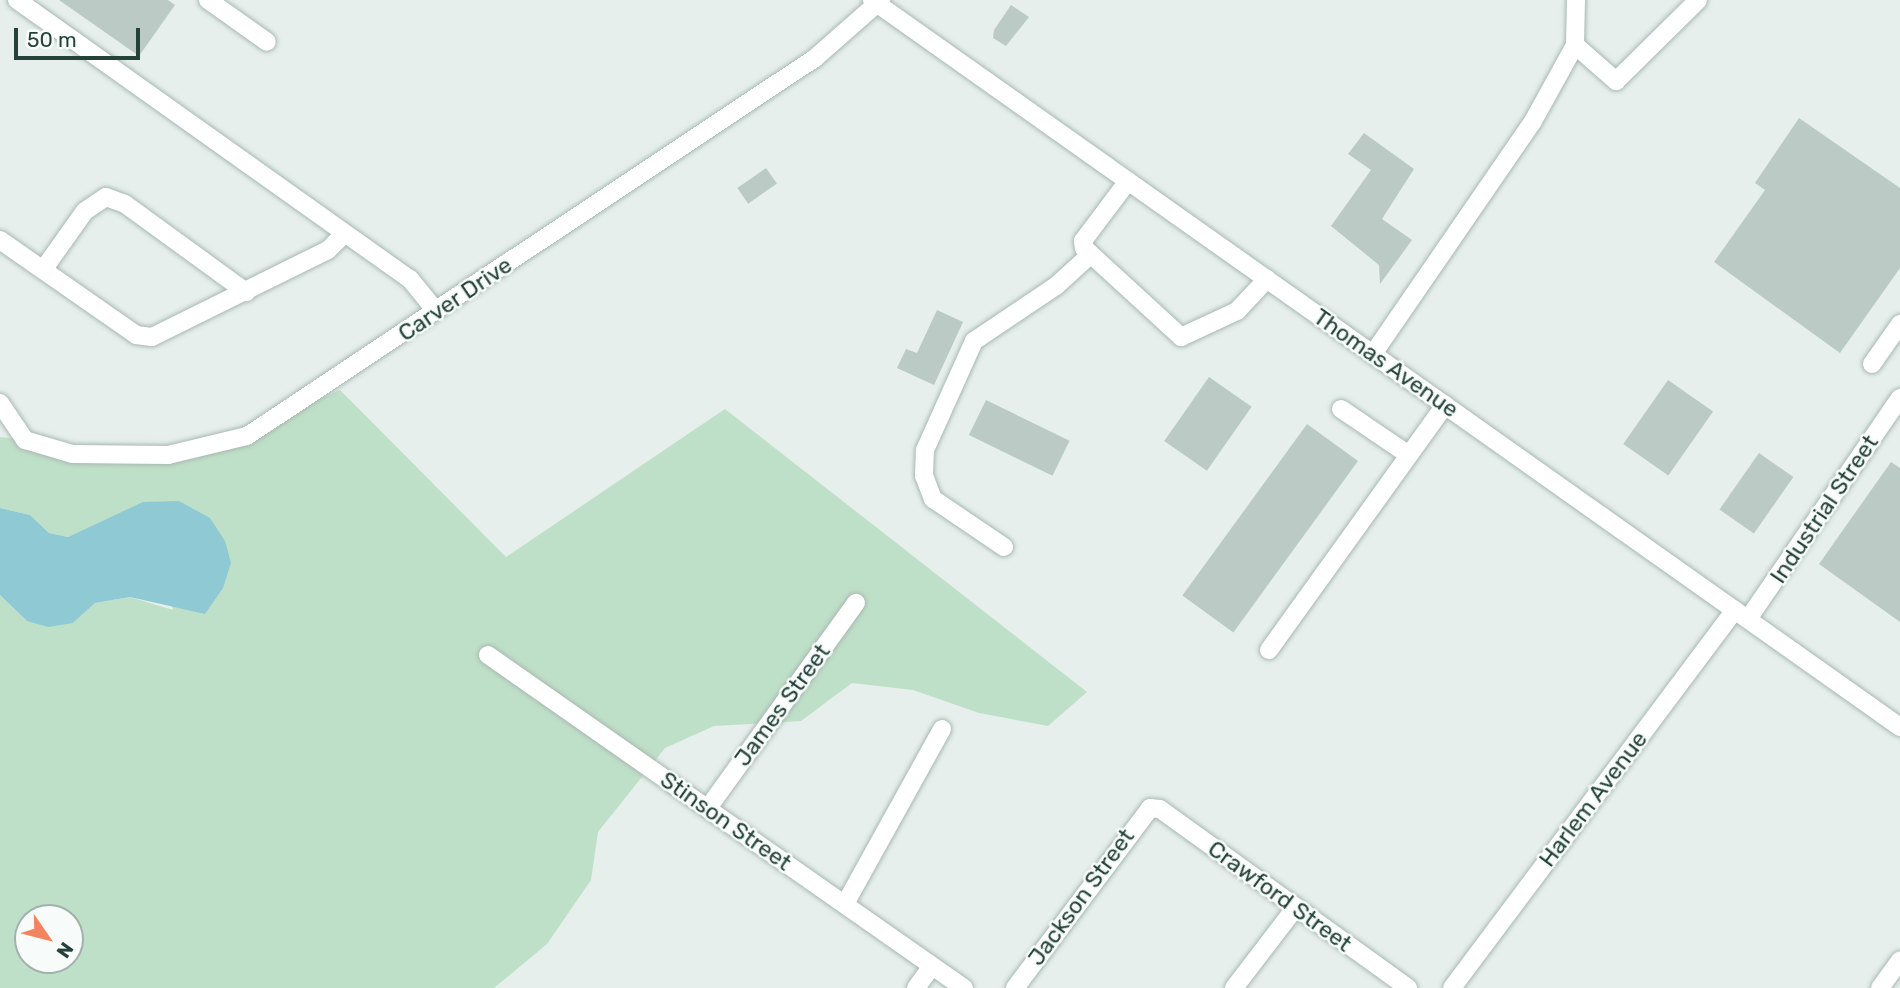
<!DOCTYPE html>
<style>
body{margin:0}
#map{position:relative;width:1900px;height:988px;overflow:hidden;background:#e6efeb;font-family:Rubik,sans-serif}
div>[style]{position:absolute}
.green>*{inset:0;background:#bfe0c8}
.water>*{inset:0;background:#8ec9d4}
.building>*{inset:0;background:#bbcac4;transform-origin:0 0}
.roads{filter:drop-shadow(0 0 2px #a8b8b2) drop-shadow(0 0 2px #a8b8b2)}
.minor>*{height:18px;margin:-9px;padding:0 9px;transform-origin:9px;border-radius:9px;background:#fff}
span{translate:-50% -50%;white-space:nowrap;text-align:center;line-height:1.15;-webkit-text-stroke:5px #f7fbf9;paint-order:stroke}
.street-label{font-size:23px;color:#24423a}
.north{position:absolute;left:14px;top:904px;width:70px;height:70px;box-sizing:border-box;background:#f7fbf9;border:2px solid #a3b1ad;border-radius:50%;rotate:125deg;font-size:19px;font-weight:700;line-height:28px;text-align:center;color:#24423a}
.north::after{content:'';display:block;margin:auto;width:24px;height:32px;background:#f4845f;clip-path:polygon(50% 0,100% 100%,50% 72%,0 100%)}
.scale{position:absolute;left:14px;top:28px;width:126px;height:32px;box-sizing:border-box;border:4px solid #24423a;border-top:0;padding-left:9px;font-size:21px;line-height:24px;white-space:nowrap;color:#24423a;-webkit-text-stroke:5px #f7fbf9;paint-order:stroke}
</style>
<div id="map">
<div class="green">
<div style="clip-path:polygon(evenodd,340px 390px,506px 557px,725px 409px,1087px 692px,1048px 726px,979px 713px,913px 690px,852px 683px,801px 721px,714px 726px,665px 748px,598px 832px,591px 880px,547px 944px,494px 988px,0 988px,0 595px,27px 621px,73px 623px,95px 603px,130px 597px,173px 610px,143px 503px,68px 537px,49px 533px,30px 515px,0 508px,0 437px,112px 450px,221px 443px,340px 390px,28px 918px,70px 918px,70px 960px,28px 960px,28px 918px)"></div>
</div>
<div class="water">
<div style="clip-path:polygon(179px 501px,210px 518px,225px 541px,231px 563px,223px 588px,205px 614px,130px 597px,95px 603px,73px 623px,48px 627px,27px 621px,0 595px,0 508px,30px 515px,49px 533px,68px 537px,143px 502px)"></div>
</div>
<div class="building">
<div style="clip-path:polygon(59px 0,168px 0,175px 5px,139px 56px)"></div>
<div style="clip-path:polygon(1011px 5px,1029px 17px,1006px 46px,993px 38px,994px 30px)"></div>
<div style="clip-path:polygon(1799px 118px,1900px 188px,1900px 268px,1840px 353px,1714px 262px,1765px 190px,1755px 183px)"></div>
<div style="clip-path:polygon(1364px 133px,1414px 169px,1382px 219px,1412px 240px,1380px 284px,1379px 265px,1331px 226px,1371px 170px,1348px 154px)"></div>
<div style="left:766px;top:168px;width:19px;height:35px;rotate:55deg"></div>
<div style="clip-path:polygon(937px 310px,963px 322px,934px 385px,897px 368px,906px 349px,917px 353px)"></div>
<div style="left:1209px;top:377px;width:52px;height:78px;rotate:35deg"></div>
<div style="left:1668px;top:380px;width:55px;height:78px;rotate:35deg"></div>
<div style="left:986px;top:400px;width:93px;height:39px;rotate:26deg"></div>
<div style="left:1307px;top:424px;width:63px;height:212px;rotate:36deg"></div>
<div style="left:1759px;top:453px;width:42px;height:69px;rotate:35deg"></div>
<div style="clip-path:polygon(1891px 462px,1900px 468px,1900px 622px,1819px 564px)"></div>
</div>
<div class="roads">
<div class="minor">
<div style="left:17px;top:0;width:482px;rotate:35.4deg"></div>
<div style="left:410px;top:279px;width:41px;rotate:50.9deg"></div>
<div style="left:208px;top:0;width:72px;rotate:35.4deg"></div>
<div style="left:872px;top:0;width:1259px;rotate:35.27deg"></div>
<div style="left:1576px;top:0;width:45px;rotate:91.3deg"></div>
<div style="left:1575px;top:45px;width:55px;rotate:41.3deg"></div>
<div style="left:1616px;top:81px;width:115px;rotate:-44.6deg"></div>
<div style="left:1128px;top:181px;width:75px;rotate:126.9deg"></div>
<div style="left:1083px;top:241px;width:7px;rotate:82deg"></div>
<div style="left:1084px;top:248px;width:132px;rotate:42.5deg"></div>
<div style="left:1181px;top:337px;width:62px;rotate:-24.9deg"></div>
<div style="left:1237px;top:311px;width:44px;rotate:-46.8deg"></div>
<div style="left:0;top:240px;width:166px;rotate:34.9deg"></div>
<div style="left:136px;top:335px;width:16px;rotate:7deg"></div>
<div style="left:152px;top:337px;width:196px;rotate:-26.3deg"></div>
<div style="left:328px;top:250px;width:21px;rotate:-45deg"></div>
<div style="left:43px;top:270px;width:72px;rotate:-54.6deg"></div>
<div style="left:85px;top:211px;width:25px;rotate:-34deg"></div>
<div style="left:106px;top:197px;width:20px;rotate:20deg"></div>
<div style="left:125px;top:204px;width:150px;rotate:36deg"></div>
<div style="left:1373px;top:354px;width:280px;rotate:-55.5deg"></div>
<div style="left:1532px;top:123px;width:89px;rotate:-61.1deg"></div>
<div style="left:1872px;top:364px;width:49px;rotate:-55deg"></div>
<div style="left:0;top:403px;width:45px;rotate:56deg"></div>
<div style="left:25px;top:440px;width:49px;rotate:16.6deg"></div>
<div style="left:72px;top:454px;width:96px;rotate:0.6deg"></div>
<div style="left:168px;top:455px;width:81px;rotate:-13.5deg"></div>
<div style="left:247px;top:436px;width:682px;rotate:-33.64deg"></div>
<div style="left:815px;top:58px;width:88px;rotate:-41.3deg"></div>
<div style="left:1341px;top:409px;width:82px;rotate:34.1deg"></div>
<div style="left:1004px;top:547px;width:86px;rotate:-145.9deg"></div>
<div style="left:933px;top:499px;width:25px;rotate:-111deg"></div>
<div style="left:924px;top:476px;width:26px;rotate:-88deg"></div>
<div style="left:925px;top:450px;width:120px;rotate:-65.8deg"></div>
<div style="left:974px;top:341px;width:99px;rotate:-33.9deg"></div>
<div style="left:1056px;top:286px;width:47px;rotate:-42.4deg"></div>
<div style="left:1748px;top:619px;width:268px;rotate:-55.5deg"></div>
<div style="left:1269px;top:650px;width:302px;rotate:-54.3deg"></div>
<div style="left:488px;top:655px;width:581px;rotate:34.98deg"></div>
<div style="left:708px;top:808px;width:253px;rotate:-54.2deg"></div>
<div style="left:845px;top:904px;width:200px;rotate:-61deg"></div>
<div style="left:916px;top:988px;width:27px;rotate:-54deg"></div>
<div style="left:1015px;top:988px;width:225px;rotate:-53.1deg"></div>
<div style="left:1150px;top:808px;width:10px;rotate:6deg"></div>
<div style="left:1160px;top:809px;width:306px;rotate:35.8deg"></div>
<div style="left:1234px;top:988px;width:102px;rotate:-52.6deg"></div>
<div style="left:1452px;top:988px;width:472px;rotate:-53.2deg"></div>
<div style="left:1880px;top:988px;width:34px;rotate:-54deg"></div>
</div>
</div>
<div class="street-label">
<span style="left:455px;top:299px;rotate:-34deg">Carver Drive</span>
<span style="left:1386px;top:363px;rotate:35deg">Thomas Avenue</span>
<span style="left:1824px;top:509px;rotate:-56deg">Industrial Street</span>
<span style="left:782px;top:705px;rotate:-54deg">James Street</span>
<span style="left:1593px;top:799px;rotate:-53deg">Harlem Avenue</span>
<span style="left:726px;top:821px;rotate:35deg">Stinson Street</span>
<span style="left:1280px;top:896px;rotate:36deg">Crawford Street</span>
<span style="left:1081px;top:897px;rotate:-54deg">Jackson Street</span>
</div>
<div class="north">N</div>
<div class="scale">50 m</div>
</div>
